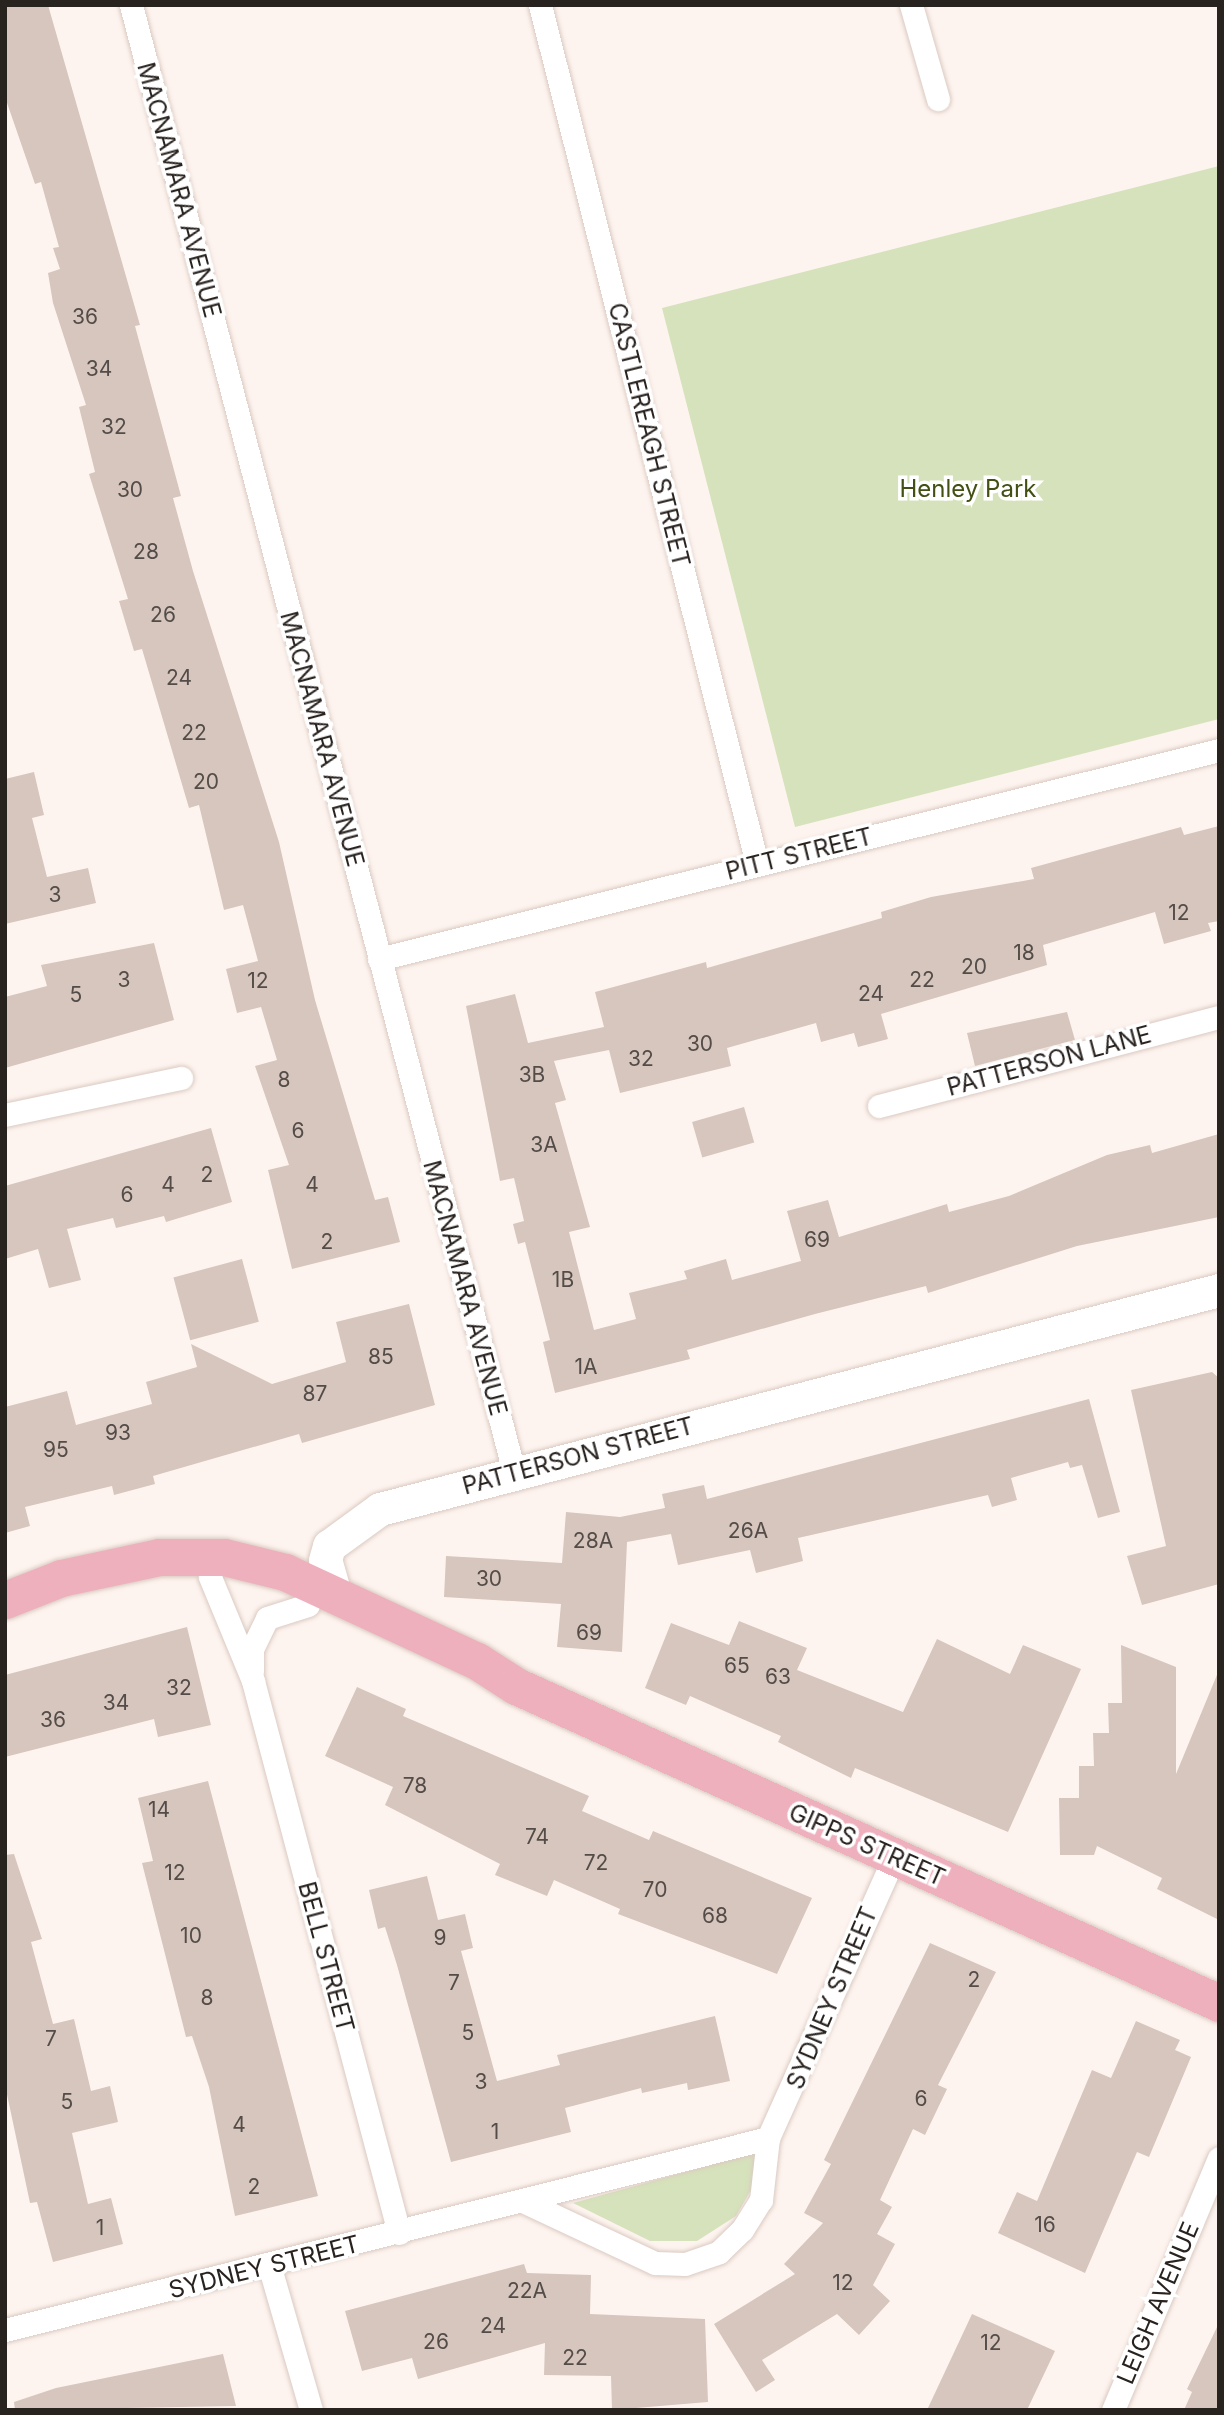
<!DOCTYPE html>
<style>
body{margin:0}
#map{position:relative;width:1224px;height:2415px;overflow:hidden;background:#fef4ef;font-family:Inter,sans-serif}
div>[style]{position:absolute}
.green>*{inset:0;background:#d6e2bb}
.building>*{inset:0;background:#d6c6be;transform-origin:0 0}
.roads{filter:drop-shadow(0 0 2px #dacac2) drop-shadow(0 0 2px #dacac2)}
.street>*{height:23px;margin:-11.5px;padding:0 11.5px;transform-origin:11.5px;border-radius:11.5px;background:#fff}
.secondary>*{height:33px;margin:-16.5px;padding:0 16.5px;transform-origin:16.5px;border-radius:16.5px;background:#fff}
.primary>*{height:37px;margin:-18.5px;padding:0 18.5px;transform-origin:18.5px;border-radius:18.5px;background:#efb0be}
span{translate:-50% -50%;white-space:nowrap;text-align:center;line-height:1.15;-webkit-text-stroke:7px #fff;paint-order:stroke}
.number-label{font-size:21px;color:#544c48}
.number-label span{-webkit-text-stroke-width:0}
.street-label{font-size:24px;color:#292320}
.park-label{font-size:24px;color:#425013}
.frame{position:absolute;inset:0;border:7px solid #292320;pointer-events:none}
</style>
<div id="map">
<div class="green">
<div style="clip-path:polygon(1219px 166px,1219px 719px,795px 827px,662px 308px)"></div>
<div style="clip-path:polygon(758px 2152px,759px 2176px,736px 2216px,697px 2241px,650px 2241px,573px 2203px)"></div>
</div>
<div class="building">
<div style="clip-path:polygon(5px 5px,48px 5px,140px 325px,135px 326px,181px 496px,173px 498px,193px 571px,279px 842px,315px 1000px,375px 1200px,388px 1197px,400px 1242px,292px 1269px,268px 1170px,289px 1165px,255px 1066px,277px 1060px,261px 1007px,237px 1013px,226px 969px,258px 961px,243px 905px,224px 910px,199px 805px,189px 808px,142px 649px,134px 651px,119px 601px,128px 599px,89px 474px,95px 472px,79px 407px,86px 405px,53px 303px,48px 273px,60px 269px,53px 248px,59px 247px,41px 182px,35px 184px,5px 97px)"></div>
<div style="clip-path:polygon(34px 772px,44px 815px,32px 818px,47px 877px,88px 868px,96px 903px,5px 924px,5px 779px)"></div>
<div style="clip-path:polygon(1219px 826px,1219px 921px,1208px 923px,1211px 931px,1164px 944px,1155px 912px,1043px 945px,1047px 965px,881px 1014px,888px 1039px,858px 1047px,854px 1033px,821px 1042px,816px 1023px,727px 1048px,731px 1066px,620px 1093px,609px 1050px,554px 1061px,566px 1100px,555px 1103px,590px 1227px,569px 1232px,594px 1330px,636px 1319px,629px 1293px,687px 1279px,684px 1271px,726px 1259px,732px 1280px,801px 1261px,787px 1211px,828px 1200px,839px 1237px,947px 1204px,949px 1212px,1009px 1196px,1107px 1155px,1150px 1145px,1152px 1153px,1219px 1134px,1219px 1217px,1077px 1246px,928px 1293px,926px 1286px,815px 1314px,687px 1350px,690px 1359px,555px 1393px,543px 1342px,550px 1340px,525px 1242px,518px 1244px,513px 1224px,524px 1221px,514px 1178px,500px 1181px,466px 1006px,515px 994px,528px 1043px,604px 1027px,595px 992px,706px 962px,707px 968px,882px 918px,881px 912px,931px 897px,1034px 879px,1031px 868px,1181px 827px,1184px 835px)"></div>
<div style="clip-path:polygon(154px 943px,174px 1020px,5px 1068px,5px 997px,47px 986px,41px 965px)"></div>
<div style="clip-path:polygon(1067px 1012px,1075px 1040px,975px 1066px,967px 1033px)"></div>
<div style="left:744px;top:1107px;width:37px;height:54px;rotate:74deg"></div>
<div style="clip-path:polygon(211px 1128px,232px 1202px,166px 1222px,164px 1216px,116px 1228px,113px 1218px,67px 1229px,81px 1280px,49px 1288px,38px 1249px,5px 1259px,5px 1186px)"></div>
<div style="left:242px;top:1259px;width:65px;height:71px;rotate:75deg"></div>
<div style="clip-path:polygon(409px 1304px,435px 1405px,302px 1443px,299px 1434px,153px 1476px,155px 1484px,114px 1495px,112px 1486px,25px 1507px,30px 1526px,5px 1533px,5px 1407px,67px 1391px,76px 1425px,152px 1404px,146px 1382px,197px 1367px,191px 1344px,272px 1384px,346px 1362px,336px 1322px)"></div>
<div style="clip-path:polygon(1212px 1372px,1219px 1378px,1219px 1584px,1142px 1605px,1127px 1556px,1166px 1546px,1131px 1390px)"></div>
<div style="clip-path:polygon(1089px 1399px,1120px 1512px,1098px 1518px,1082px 1465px,1070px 1468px,1068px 1462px,1011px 1478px,1017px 1500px,992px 1507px,988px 1495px,798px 1538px,803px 1561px,756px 1573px,750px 1550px,678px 1565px,671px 1534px,627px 1542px,622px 1652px,557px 1647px,561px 1604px,444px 1597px,446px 1556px,562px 1563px,566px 1512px,620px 1517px,665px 1508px,662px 1494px,704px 1485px,707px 1499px)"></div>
<div style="clip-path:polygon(739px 1621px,807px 1648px,797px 1670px,903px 1712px,937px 1639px,1010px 1674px,1023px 1645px,1081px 1669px,1008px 1832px,855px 1768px,851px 1778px,778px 1742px,781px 1736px,690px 1696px,686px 1705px,645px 1688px,671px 1623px,729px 1645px)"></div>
<div style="clip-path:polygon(187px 1627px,211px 1725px,158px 1737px,154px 1719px,5px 1757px,5px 1675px)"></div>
<div style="clip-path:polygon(1121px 1645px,1176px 1667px,1176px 1774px,1219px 1670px,1219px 1920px,1157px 1889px,1162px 1878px,1097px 1846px,1094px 1855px,1060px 1855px,1059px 1798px,1079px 1798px,1079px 1766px,1094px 1766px,1093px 1733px,1109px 1733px,1108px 1703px,1122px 1703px)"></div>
<div style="clip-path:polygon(357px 1687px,406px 1709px,403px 1716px,589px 1796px,582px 1811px,649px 1840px,653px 1831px,812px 1898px,777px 1974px,618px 1914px,620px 1909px,554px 1880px,547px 1896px,495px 1875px,500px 1864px,385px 1805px,393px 1787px,325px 1756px)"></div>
<div style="clip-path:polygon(208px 1781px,318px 2196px,235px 2216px,209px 2087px,192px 2036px,186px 2037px,142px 1863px,153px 1861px,138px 1798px)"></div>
<div style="clip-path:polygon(14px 1854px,42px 1939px,31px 1942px,53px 2024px,74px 2019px,91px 2091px,110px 2086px,118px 2122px,72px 2133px,88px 2204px,111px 2198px,123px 2244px,53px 2262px,37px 2202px,30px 2203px,5px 2085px,5px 1855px)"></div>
<div style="clip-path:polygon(427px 1876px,438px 1920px,465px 1914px,473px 1948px,461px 1951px,497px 2081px,560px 2065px,557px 2055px,715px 2016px,730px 2081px,688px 2090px,687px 2083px,642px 2093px,641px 2088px,565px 2108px,571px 2132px,451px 2162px,397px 1965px,385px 1927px,378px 1929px,369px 1890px)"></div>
<div style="clip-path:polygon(930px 1943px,996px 1972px,938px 2085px,947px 2089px,925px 2135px,913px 2129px,880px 2200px,892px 2207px,877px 2234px,895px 2244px,873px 2285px,890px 2301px,859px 2335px,837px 2314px,762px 2360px,775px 2380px,756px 2392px,714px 2324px,795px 2274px,784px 2264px,823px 2223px,804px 2213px,831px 2164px,824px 2160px)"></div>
<div style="clip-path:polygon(1136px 2021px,1180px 2040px,1175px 2050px,1191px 2057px,1149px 2157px,1137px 2152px,1085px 2273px,998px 2233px,1017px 2192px,1037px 2201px,1092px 2070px,1111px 2078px)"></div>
<div style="clip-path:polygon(524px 2264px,527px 2273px,591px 2275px,590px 2314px,705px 2319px,708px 2402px,612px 2410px,611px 2376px,544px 2375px,545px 2343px,418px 2379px,412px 2358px,362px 2371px,345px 2311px)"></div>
<div style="clip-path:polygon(972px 2314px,1055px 2351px,1027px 2410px,927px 2410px)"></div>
<div style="clip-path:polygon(1219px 2323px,1219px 2410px,1184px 2410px,1192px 2392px,1187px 2389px)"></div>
<div style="clip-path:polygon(223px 2354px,236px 2406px,15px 2410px,14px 2402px,56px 2388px)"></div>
</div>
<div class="roads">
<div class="street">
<div style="left:131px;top:5px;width:1516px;rotate:75.37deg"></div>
<div style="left:540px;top:5px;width:886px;rotate:75.82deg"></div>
<div style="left:911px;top:5px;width:98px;rotate:74deg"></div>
<div style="left:379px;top:959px;width:866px;rotate:-13.97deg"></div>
<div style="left:879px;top:1106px;width:351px;rotate:-14.7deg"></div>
<div style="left:5px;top:1115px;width:180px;rotate:-11.9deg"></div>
<div style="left:210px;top:1577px;width:113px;rotate:67.5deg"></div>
<div style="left:253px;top:1681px;width:571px;rotate:75.18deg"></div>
<div style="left:252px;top:1671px;width:22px;rotate:-90deg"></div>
<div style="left:252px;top:1649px;width:34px;rotate:-64deg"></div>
<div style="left:267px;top:1618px;width:43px;rotate:-17.6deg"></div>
<div style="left:523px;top:2201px;width:146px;rotate:25.2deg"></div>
<div style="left:655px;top:2263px;width:30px;rotate:2deg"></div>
<div style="left:685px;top:2264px;width:36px;rotate:-19deg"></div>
<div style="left:719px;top:2252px;width:32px;rotate:-44deg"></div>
<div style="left:742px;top:2230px;width:36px;rotate:-58deg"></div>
<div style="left:761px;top:2200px;width:62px;rotate:-83.6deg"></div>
<div style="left:270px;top:2268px;width:148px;rotate:73.9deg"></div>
<div style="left:5px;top:2330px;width:787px;rotate:-14.12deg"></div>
<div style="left:768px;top:2138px;width:308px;rotate:-65.8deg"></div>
<div style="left:1113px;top:2410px;width:273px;rotate:-67.2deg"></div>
</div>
<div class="secondary">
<div style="left:335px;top:1594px;width:35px;rotate:-106deg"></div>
<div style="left:325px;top:1560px;width:15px;rotate:-74deg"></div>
<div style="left:329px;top:1546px;width:63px;rotate:-36deg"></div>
<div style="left:380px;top:1509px;width:867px;rotate:-14.63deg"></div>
</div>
<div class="primary">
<div style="left:5px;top:1600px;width:60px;rotate:-21.4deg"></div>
<div style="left:61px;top:1578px;width:100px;rotate:-12.1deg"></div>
<div style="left:159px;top:1557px;width:65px"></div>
<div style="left:224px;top:1557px;width:63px;rotate:13.8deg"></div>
<div style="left:285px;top:1572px;width:212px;rotate:24.9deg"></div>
<div style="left:477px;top:1661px;width:46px;rotate:32.7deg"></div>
<div style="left:516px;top:1686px;width:771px;rotate:24.27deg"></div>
</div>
</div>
<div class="number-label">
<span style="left:85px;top:317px">36</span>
<span style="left:99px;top:369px">34</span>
<span style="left:114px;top:427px">32</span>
<span style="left:130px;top:490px">30</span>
<span style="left:146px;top:552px">28</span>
<span style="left:163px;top:615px">26</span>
<span style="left:179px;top:678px">24</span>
<span style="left:194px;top:733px">22</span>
<span style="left:206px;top:782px">20</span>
<span style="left:55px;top:895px">3</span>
<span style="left:1179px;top:913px">12</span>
<span style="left:1024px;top:953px">18</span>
<span style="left:974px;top:967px">20</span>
<span style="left:124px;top:980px">3</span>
<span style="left:922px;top:980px">22</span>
<span style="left:258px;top:981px">12</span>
<span style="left:871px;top:994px">24</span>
<span style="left:76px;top:995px">5</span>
<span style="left:700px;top:1044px">30</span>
<span style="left:641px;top:1059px">32</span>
<span style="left:532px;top:1075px">3B</span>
<span style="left:284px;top:1080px">8</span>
<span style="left:298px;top:1131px">6</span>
<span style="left:544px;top:1145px">3A</span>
<span style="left:207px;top:1175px">2</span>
<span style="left:168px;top:1185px">4</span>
<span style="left:312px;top:1185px">4</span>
<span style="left:127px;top:1195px">6</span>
<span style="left:817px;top:1240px">69</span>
<span style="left:327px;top:1242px">2</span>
<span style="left:563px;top:1280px">1B</span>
<span style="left:381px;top:1357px">85</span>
<span style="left:586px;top:1367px">1A</span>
<span style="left:315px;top:1394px">87</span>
<span style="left:118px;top:1433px">93</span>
<span style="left:56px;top:1450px">95</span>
<span style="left:748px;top:1531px">26A</span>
<span style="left:593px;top:1541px">28A</span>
<span style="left:489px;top:1579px">30</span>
<span style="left:589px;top:1633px">69</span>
<span style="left:737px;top:1666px">65</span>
<span style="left:778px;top:1677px">63</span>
<span style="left:179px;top:1688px">32</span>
<span style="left:116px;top:1703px">34</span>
<span style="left:53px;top:1720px">36</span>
<span style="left:415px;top:1786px">78</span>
<span style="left:159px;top:1810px">14</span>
<span style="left:537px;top:1837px">74</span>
<span style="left:596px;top:1863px">72</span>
<span style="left:175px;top:1873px">12</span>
<span style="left:655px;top:1890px">70</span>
<span style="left:715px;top:1916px">68</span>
<span style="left:191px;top:1936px">10</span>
<span style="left:440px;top:1938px">9</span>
<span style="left:974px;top:1980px">2</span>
<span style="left:454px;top:1983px">7</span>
<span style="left:207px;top:1998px">8</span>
<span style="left:468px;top:2033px">5</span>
<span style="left:51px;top:2039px">7</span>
<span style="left:481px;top:2082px">3</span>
<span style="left:921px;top:2099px">6</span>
<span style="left:67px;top:2102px">5</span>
<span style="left:239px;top:2125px">4</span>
<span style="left:495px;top:2132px">1</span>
<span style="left:254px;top:2187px">2</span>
<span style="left:1045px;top:2225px">16</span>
<span style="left:100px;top:2228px">1</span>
<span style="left:843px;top:2283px">12</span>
<span style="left:527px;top:2291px">22A</span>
<span style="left:493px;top:2326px">24</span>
<span style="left:436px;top:2342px">26</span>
<span style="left:991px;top:2343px">12</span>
<span style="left:575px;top:2358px">22</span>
</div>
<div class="street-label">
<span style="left:179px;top:190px;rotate:75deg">MACNAMARA AVENUE</span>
<span style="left:649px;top:435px;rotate:76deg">CASTLEREAGH STREET</span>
<span style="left:322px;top:739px;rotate:75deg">MACNAMARA AVENUE</span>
<span style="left:799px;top:854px;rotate:-14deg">PITT STREET</span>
<span style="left:1049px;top:1061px;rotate:-15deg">PATTERSON LANE</span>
<span style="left:465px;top:1288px;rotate:75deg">MACNAMARA AVENUE</span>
<span style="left:578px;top:1456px;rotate:-15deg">PATTERSON STREET</span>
<span style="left:867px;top:1845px;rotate:24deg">GIPPS STREET</span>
<span style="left:326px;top:1957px;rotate:75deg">BELL STREET</span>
<span style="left:832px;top:1998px;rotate:-67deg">SYDNEY STREET</span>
<span style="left:264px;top:2267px;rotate:-14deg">SYDNEY STREET</span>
<span style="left:1158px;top:2303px;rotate:-67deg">LEIGH AVENUE</span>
</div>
<div class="park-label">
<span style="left:968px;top:489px">Henley Park</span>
</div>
<div class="frame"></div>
</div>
